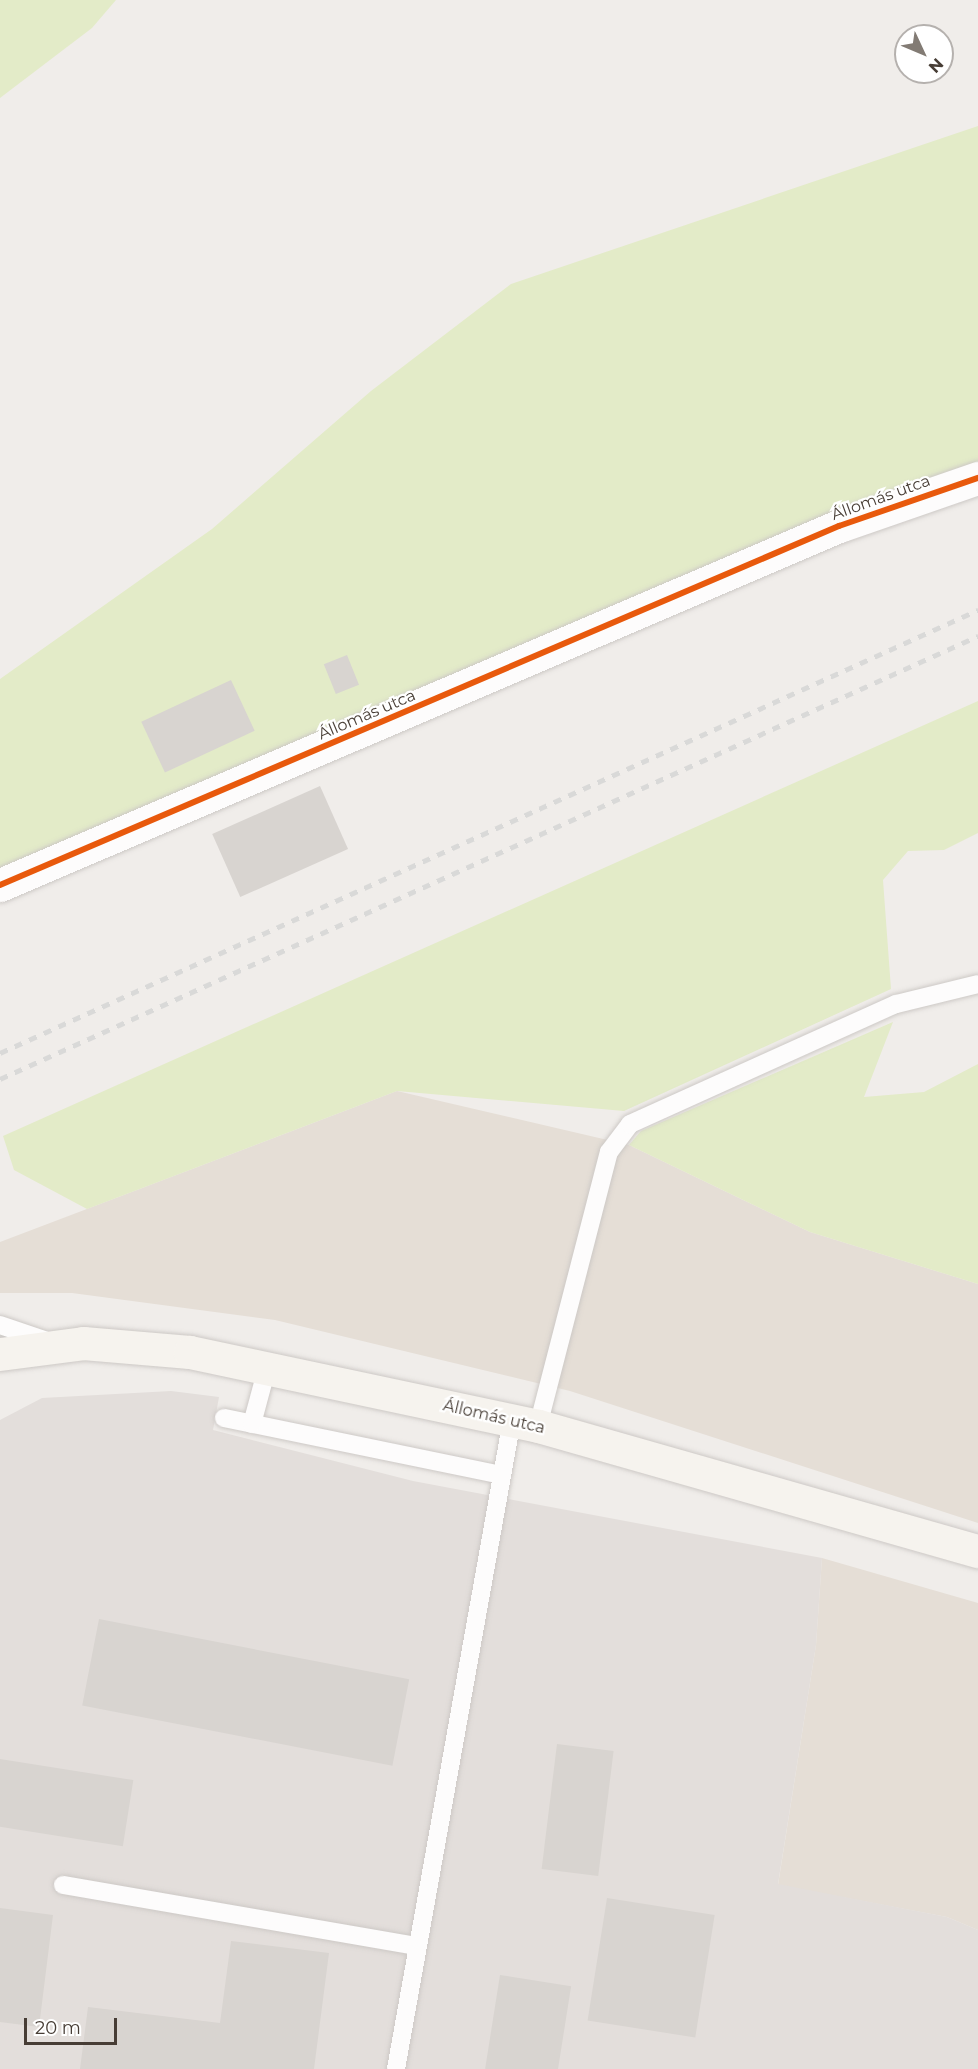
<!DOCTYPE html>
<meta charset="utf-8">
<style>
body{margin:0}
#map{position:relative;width:978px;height:2069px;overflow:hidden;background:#f0edea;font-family:Montserrat,sans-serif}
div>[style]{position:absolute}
.residential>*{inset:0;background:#e5ded6}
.industrial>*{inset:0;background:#e3dedb}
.green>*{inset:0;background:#e3ebc8}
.building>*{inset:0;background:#d8d4d0;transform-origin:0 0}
.roads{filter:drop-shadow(0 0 2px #cdc9c6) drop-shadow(0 0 2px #cdc9c6)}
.lane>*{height:18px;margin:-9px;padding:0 9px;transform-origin:9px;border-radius:9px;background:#fdfcfc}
.street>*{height:33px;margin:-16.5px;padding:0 16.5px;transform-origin:16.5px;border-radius:16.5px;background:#fdfcfc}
.secondary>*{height:33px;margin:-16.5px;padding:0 16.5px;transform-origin:16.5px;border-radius:16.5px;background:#f6f3ee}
.rail>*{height:4.5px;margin-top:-2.25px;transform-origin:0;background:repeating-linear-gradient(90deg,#d9d9d8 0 8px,transparent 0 16px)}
.cycleway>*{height:6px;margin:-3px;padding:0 3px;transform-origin:3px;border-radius:3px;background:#e8590c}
span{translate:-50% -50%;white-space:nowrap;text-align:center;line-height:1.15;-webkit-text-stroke:4.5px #fff;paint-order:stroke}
.street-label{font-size:16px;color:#473d35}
.north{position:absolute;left:894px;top:24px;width:60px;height:60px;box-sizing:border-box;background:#fff;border:2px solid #b5b1ae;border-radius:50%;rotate:134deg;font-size:16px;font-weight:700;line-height:24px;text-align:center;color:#473d35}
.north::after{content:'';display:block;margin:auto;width:21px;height:27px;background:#827b74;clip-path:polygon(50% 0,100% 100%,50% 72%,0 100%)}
.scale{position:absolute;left:24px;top:2018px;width:93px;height:27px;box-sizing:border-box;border:3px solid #473d35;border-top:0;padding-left:8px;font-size:18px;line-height:21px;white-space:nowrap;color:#473d35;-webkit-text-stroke:4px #fff;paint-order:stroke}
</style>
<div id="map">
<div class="residential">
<div style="clip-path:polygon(397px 1091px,629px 1145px,810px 1232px,978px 1284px,978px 1523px,570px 1391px,275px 1320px,72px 1293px,0 1293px,0 1242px)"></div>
<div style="clip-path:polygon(822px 1558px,978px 1603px,978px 1930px,947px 1917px,778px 1885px,816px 1645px)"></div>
</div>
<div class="industrial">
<div style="clip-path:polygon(171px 1391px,219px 1397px,213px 1430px,413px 1481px,822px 1558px,816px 1645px,778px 1884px,947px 1917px,978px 1930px,978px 2069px,0 2069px,0 1420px,42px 1398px)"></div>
</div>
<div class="green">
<div style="clip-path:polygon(0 0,116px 0,92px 28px,0 98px)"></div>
<div style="clip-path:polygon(978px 126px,978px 478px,0 885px,0 679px,212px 529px,371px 391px,511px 284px)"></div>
<div style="clip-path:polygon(978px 701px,978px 833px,944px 850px,908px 851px,883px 880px,891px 989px,624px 1111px,397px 1091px,87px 1209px,14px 1170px,3px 1136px)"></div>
<div style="clip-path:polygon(893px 1022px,864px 1097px,924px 1092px,978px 1064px,978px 1284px,810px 1232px,629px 1145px,641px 1131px)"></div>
</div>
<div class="building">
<div style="left:347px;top:655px;width:32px;height:25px;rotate:68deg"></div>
<div style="left:231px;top:680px;width:56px;height:99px;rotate:65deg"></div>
<div style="left:320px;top:786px;width:69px;height:118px;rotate:66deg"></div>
<div style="left:99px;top:1619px;width:316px;height:88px;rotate:11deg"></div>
<div style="left:557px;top:1744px;width:57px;height:126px;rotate:7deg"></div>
<div style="left:0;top:1759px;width:135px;height:67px;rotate:9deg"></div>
<div style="left:607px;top:1898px;width:109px;height:124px;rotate:9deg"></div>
<div style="clip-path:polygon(0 1908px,53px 1915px,39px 2027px,0 2022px)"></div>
<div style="clip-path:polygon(231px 1941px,329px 1953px,314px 2069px,80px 2069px,88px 2007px,220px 2023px)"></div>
<div style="left:500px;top:1975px;width:72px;height:95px;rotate:9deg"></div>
</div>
<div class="roads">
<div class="lane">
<div style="left:0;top:1325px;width:53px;rotate:18.8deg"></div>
<div style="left:224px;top:1418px;width:283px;rotate:11.6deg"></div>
<div style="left:252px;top:1424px;width:58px;rotate:-75deg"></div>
<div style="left:538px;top:1426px;width:283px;rotate:-75.5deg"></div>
<div style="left:609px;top:1152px;width:35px;rotate:-53deg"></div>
<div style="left:630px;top:1124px;width:292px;rotate:-24.3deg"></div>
<div style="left:896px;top:1004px;width:84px;rotate:-13.7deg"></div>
<div style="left:63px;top:1885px;width:359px;rotate:9.8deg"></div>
<div style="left:396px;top:2069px;width:659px;rotate:-79.87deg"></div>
</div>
<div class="street">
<div style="left:0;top:885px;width:913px;rotate:-23.17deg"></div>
<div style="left:839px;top:526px;width:147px;rotate:-19.1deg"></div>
</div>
<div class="secondary">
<div style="left:0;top:1354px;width:84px;rotate:-7.5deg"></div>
<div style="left:83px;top:1343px;width:107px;rotate:4.8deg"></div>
<div style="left:190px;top:1352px;width:356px;rotate:12deg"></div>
<div style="left:538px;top:1426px;width:457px;rotate:15.9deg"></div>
</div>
</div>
<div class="rail">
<div style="left:0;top:1053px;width:1074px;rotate:-24.37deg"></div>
<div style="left:0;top:1079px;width:1074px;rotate:-24.37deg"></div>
</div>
<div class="cycleway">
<div style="left:0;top:885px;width:913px;rotate:-23.17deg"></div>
<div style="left:839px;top:526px;width:147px;rotate:-19.1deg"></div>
</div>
<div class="street-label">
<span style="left:881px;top:498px;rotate:-20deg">Állomás utca</span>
<span style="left:367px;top:715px;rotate:-23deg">Állomás utca</span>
<span style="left:494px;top:1417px;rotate:13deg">Állomás utca</span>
</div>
<div class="north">N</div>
<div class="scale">20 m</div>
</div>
